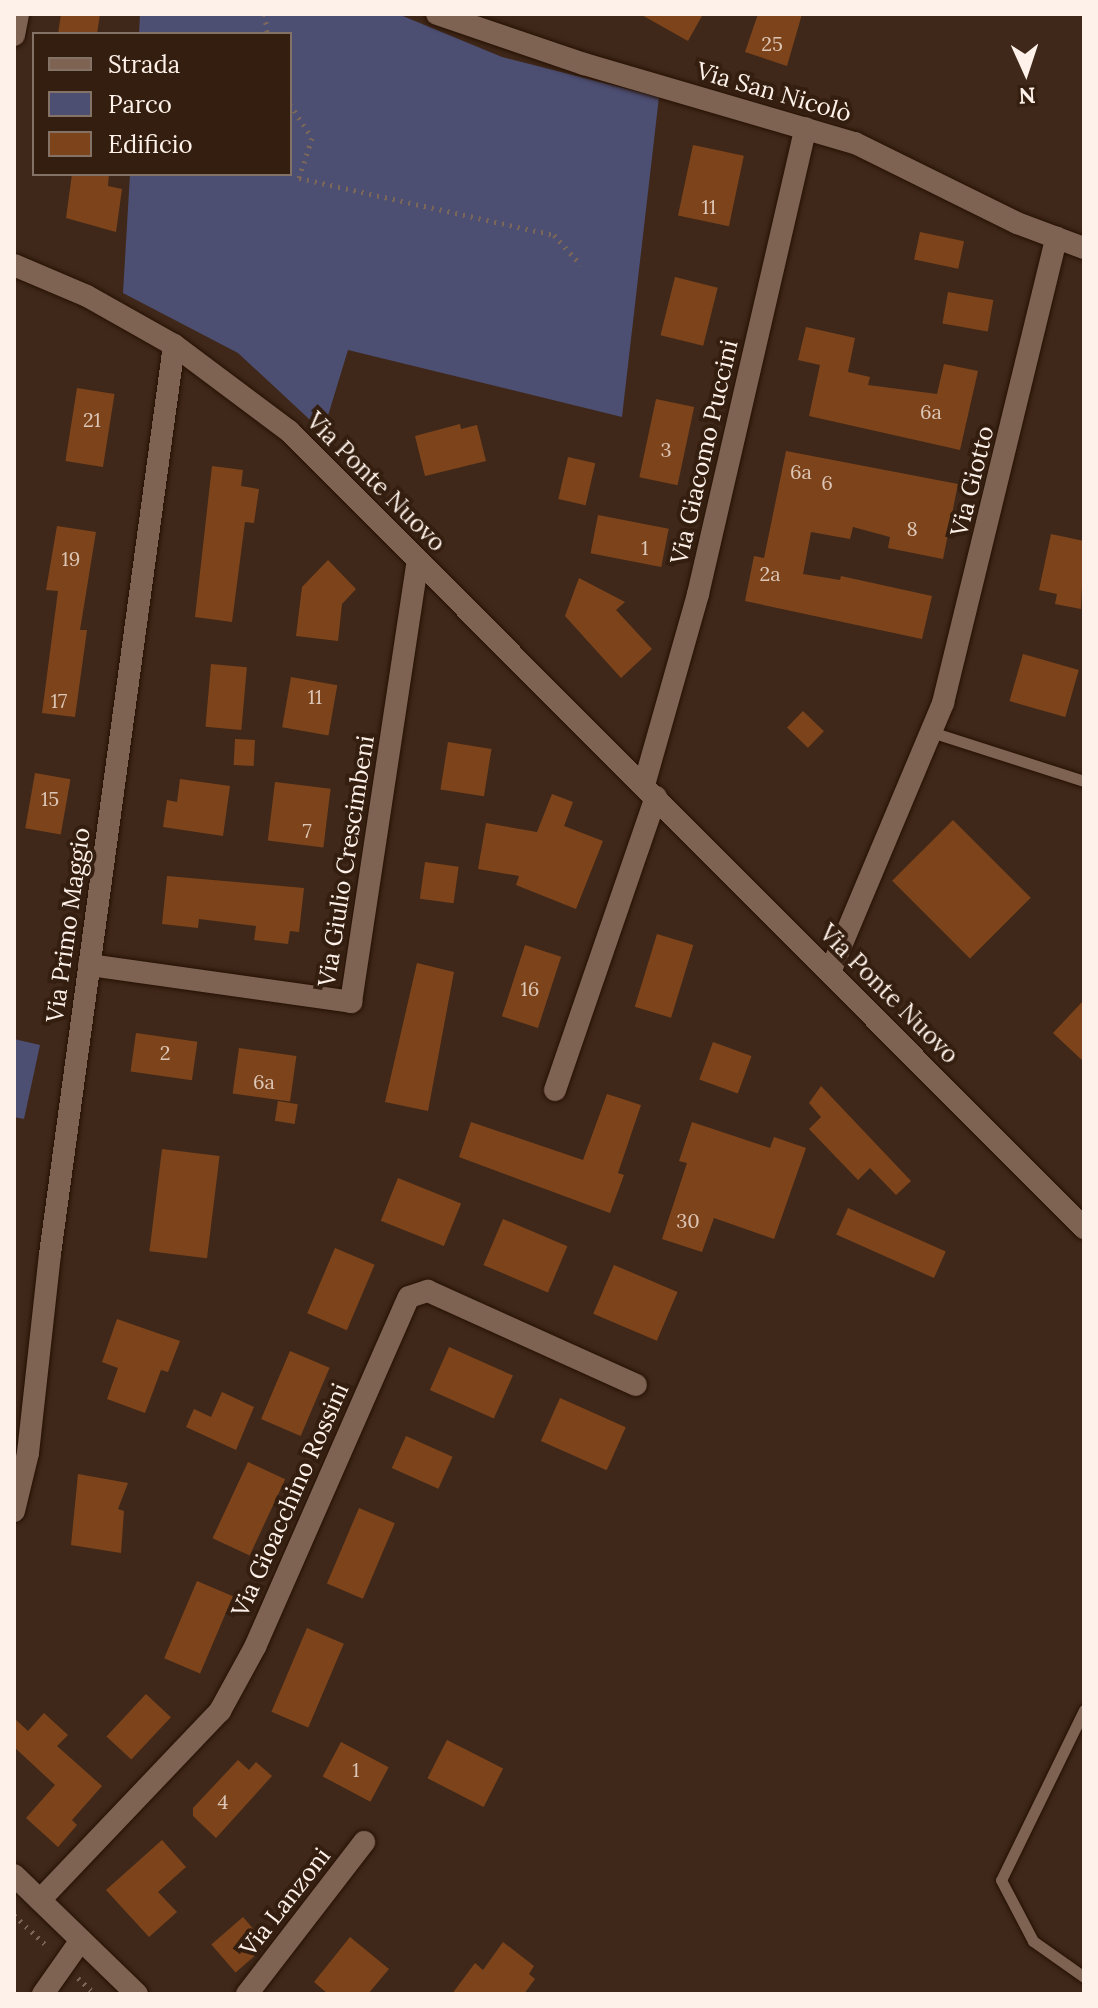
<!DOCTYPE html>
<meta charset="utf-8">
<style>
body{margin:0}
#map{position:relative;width:1098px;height:2008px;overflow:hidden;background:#3f2819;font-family:Lora,serif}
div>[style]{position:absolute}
.green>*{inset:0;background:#4c4e72}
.building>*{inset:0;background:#7d441b;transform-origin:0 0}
.path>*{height:5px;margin-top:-2.5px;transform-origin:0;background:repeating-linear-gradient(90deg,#7b675a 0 2px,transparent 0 8px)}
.roads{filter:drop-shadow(0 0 2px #251003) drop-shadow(0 0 2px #251003)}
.service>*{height:11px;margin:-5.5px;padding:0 5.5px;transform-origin:5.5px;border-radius:5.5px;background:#7e6353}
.minor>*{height:22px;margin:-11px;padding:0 11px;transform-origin:11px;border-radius:11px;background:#7e6353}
.secondary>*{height:22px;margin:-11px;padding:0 11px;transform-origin:11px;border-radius:11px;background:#7e6353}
span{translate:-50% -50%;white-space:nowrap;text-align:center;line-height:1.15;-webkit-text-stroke:8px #341e0f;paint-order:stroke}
.number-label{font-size:20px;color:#ddc6b6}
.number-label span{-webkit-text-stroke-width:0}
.street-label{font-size:24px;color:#fdf1e9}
.frame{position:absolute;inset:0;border:16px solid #fdf1e9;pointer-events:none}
.legend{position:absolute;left:32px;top:32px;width:260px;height:144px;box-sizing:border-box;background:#341e0f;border:2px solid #847266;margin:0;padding:10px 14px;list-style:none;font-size:24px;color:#fdf1e9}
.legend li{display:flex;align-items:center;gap:16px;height:40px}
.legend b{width:40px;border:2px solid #847266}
.north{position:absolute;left:986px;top:32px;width:80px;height:80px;-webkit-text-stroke:6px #341e0f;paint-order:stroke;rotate:177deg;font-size:22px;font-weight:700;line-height:32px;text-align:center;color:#fdf1e9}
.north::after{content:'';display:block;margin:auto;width:28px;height:36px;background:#fdf1e9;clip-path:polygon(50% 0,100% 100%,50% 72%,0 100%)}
</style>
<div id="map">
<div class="green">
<div style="clip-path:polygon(140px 14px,398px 14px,502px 57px,659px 97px,622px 417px,348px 350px,323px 432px,238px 353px,123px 293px,130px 174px,290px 174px,290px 34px,139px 34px)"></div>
<div style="clip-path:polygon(14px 1039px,40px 1045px,24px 1119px,14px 1117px)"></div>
</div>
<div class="building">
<div style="clip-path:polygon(61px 14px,100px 14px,97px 34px,58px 34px)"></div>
<div style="clip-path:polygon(640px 14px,703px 14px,688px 41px)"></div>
<div style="clip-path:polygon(758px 14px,802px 14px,787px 66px,745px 52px)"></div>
<div style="left:693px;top:145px;width:52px;height:72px;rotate:12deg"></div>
<div style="clip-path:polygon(72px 174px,109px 174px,108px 186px,122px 189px,116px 232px,66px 218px)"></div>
<div style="left:920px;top:232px;width:45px;height:28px;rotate:12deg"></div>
<div style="left:675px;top:277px;width:44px;height:60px;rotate:14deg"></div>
<div style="left:948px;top:292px;width:46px;height:32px;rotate:10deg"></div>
<div style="clip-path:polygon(806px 327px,855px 338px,848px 372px,870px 377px,868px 385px,937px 394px,944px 364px,978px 371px,960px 450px,809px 416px,820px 365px,798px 360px)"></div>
<div style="left:77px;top:388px;width:38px;height:74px;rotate:9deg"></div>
<div style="left:656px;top:399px;width:39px;height:80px;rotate:12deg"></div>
<div style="clip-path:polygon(460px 424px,461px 429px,477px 425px,486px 461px,425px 476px,415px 436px)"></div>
<div style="clip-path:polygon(786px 451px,958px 484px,943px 559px,888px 548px,890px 537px,853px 527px,850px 539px,811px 532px,803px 574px,840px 580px,841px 576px,932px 596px,922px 639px,745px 601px,754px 556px,764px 558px)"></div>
<div style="left:568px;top:457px;width:28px;height:43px;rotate:13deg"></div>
<div style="clip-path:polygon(212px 466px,243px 470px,241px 486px,259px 489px,254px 523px,245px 522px,232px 622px,195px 617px)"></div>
<div style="left:598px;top:515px;width:72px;height:39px;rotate:11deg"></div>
<div style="clip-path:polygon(57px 526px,96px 532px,80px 630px,87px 630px,75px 717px,42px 713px,58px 591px,46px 590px)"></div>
<div style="clip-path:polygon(1051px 534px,1084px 541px,1081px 609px,1055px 604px,1057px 594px,1039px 590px)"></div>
<div style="clip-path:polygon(328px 560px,356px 589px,342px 604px,338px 641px,296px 636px,302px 587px)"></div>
<div style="clip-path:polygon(579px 578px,625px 602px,616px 610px,652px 649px,621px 678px,565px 616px)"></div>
<div style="left:1023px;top:654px;width:58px;height:49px;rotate:16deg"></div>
<div style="left:211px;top:664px;width:36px;height:63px;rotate:5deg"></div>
<div style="left:291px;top:677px;width:47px;height:51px;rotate:10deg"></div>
<div style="left:803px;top:711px;width:29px;height:23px;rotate:44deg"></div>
<div style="left:235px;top:739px;width:20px;height:26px;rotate:3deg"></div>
<div style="left:448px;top:742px;width:44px;height:48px;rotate:9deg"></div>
<div style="left:35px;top:773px;width:36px;height:56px;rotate:10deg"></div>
<div style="clip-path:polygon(180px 779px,230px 786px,223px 836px,163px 827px,167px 800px,177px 802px)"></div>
<div style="left:275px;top:782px;width:56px;height:59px;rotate:7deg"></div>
<div style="clip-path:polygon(552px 794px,573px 802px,564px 826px,603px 841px,576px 909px,516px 885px,519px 876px,478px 869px,486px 823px,537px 832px)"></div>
<div style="left:953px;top:820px;width:110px;height:86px;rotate:45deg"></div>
<div style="left:425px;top:862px;width:34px;height:37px;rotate:8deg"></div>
<div style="clip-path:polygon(167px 876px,304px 888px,299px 932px,290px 931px,288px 944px,254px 940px,256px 926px,199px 919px,198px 928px,162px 924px)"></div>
<div style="left:657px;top:934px;width:38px;height:76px;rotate:17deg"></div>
<div style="left:525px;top:945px;width:38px;height:75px;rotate:18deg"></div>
<div style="clip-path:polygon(417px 963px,454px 972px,428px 1111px,385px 1102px)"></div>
<div style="clip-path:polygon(1084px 1000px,1084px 1062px,1053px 1033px)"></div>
<div style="left:136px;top:1033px;width:62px;height:39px;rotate:8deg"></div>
<div style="left:713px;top:1042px;width:41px;height:40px;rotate:20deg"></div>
<div style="left:239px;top:1048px;width:58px;height:46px;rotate:8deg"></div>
<div style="clip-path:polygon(821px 1086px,911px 1181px,896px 1195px,870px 1168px,858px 1180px,809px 1129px,821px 1117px,809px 1103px)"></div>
<div style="clip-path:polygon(607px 1094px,641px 1105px,618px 1173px,624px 1175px,610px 1213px,459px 1157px,471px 1122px,583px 1160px)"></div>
<div style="left:278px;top:1101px;width:20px;height:20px;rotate:9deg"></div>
<div style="clip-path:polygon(692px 1122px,770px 1148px,774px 1137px,806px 1148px,774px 1239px,714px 1218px,702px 1252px,662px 1239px,687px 1163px,679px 1161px)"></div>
<div style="left:162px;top:1149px;width:58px;height:103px;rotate:7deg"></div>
<div style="left:398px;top:1178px;width:68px;height:46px;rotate:22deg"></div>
<div style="left:848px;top:1208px;width:107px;height:29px;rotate:24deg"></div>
<div style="left:503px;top:1219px;width:70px;height:50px;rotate:23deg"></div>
<div style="left:335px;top:1248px;width:43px;height:71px;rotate:23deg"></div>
<div style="left:614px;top:1265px;width:69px;height:53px;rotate:23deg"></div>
<div style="clip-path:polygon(117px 1319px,180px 1341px,168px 1372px,161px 1370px,145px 1413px,107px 1399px,118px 1368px,102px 1362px)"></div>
<div style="left:449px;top:1347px;width:70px;height:47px;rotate:24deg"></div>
<div style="left:290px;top:1351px;width:43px;height:74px;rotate:23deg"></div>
<div style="clip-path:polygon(222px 1392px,254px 1407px,236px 1450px,186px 1427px,194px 1409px,211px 1417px)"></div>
<div style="left:560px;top:1398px;width:72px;height:47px;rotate:24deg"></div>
<div style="left:406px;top:1436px;width:51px;height:35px;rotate:24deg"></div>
<div style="left:248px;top:1462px;width:41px;height:84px;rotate:25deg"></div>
<div style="clip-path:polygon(78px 1474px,128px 1483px,118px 1509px,124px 1511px,121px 1553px,71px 1545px)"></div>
<div style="left:359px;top:1508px;width:39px;height:82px;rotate:23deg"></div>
<div style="left:197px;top:1581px;width:39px;height:84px;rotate:23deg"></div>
<div style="left:307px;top:1628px;width:40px;height:91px;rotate:23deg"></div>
<div style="left:146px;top:1694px;width:34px;height:58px;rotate:43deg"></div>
<div style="clip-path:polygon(44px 1713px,68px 1735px,57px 1746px,102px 1786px,72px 1820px,77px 1825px,58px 1847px,26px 1818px,55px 1785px,14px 1747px,14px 1718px,28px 1731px)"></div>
<div style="left:447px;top:1740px;width:63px;height:43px;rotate:27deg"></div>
<div style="left:341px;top:1742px;width:54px;height:39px;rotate:28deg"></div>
<div style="clip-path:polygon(238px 1760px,249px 1770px,256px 1762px,272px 1776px,216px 1838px,193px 1816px,193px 1808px)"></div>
<div style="clip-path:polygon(162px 1840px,186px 1867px,158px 1892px,177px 1912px,149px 1937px,106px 1890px)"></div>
<div style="left:243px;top:1917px;width:37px;height:42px;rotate:49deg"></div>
<div style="clip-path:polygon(350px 1937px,389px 1969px,368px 1994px,328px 1994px,314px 1982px)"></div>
<div style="clip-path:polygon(503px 1942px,534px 1966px,529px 1974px,535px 1979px,524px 1994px,452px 1994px,475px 1963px,483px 1970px)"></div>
</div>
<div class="path">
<div style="left:265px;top:14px;width:20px;rotate:84deg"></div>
<div style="left:290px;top:104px;width:40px;rotate:57.1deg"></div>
<div style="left:312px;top:138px;width:42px;rotate:108deg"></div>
<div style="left:299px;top:178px;width:261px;rotate:12.6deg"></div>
<div style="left:554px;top:235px;width:40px;rotate:48deg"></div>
<div style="left:14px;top:1915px;width:48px;rotate:43.3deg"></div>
<div style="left:78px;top:1978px;width:23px;rotate:43deg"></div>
</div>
<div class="roads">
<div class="service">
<div style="left:928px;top:731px;width:164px;rotate:17.8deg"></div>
<div style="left:1084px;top:1710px;width:189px;rotate:116deg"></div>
<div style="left:1001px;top:1880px;width:69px;rotate:62.3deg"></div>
<div style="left:1033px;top:1941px;width:62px;rotate:35.2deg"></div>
</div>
<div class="minor">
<div style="left:437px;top:14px;width:155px;rotate:18.8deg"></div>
<div style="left:584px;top:64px;width:282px;rotate:16.3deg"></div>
<div style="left:855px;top:143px;width:181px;rotate:26.3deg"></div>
<div style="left:1017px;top:223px;width:72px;rotate:20.5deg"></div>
<div style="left:14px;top:35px;width:21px;rotate:-79deg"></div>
<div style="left:644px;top:785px;width:198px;rotate:-74.2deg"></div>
<div style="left:698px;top:594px;width:478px;rotate:-77deg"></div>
<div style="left:89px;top:965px;width:265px;rotate:8deg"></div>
<div style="left:351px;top:1002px;width:446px;rotate:-81.4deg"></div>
<div style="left:830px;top:972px;width:292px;rotate:-67.2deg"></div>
<div style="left:943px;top:703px;width:479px;rotate:-76.3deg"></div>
<div style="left:555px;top:1090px;width:310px;rotate:-71deg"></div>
<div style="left:14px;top:1511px;width:60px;rotate:-76.4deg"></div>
<div style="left:28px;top:1453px;width:200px;rotate:-83.7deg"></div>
<div style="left:50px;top:1254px;width:917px;rotate:-82.23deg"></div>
<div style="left:40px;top:1900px;width:261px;rotate:-46.4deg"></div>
<div style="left:220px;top:1711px;width:73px;rotate:-61.3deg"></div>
<div style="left:255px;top:1647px;width:382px;rotate:-66.3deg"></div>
<div style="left:409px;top:1297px;width:20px;rotate:-18deg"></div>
<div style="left:428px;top:1291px;width:228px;rotate:24.3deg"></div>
<div style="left:43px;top:1994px;width:66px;rotate:-54.9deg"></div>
<div style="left:247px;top:1994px;width:192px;rotate:-52.4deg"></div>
</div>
<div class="secondary">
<div style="left:14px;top:265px;width:79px;rotate:23deg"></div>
<div style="left:87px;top:296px;width:100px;rotate:29.4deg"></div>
<div style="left:174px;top:345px;width:144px;rotate:36.8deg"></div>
<div style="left:289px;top:431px;width:1126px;rotate:45.07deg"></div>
<div style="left:14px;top:1875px;width:171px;rotate:44.1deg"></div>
</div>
</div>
<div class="number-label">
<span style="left:772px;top:43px">25</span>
<span style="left:709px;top:206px">11</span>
<span style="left:931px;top:411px">6a</span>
<span style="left:92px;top:419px">21</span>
<span style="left:666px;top:449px">3</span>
<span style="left:801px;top:471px">6a</span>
<span style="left:827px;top:482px">6</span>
<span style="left:912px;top:528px">8</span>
<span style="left:645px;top:547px">1</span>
<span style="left:71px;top:558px">19</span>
<span style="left:770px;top:573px">2a</span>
<span style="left:315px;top:696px">11</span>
<span style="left:59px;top:700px">17</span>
<span style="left:50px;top:798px">15</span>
<span style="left:307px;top:830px">7</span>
<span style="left:530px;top:988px">16</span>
<span style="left:165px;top:1052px">2</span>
<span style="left:264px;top:1081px">6a</span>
<span style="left:688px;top:1220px">30</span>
<span style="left:356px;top:1769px">1</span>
<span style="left:223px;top:1801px">4</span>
</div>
<div class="street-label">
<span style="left:774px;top:92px;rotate:16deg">Via San Nicolò</span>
<span style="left:704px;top:452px;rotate:-77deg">Via Giacomo Puccini</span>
<span style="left:972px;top:481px;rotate:-76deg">Via Giotto</span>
<span style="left:376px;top:482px;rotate:45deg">Via Ponte Nuovo</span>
<span style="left:346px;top:861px;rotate:-81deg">Via Giulio Crescimbeni</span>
<span style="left:68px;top:925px;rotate:-82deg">Via Primo Maggio</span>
<span style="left:889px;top:994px;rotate:45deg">Via Ponte Nuovo</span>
<span style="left:290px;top:1500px;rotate:-66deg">Via Gioacchino Rossini</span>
<span style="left:285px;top:1902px;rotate:-52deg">Via Lanzoni</span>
</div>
<div class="frame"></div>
<ul class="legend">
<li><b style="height:10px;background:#7e6353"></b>Strada</li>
<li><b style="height:22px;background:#4c4e72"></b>Parco</li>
<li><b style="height:22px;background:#7d441b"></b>Edificio</li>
</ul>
<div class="north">N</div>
</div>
